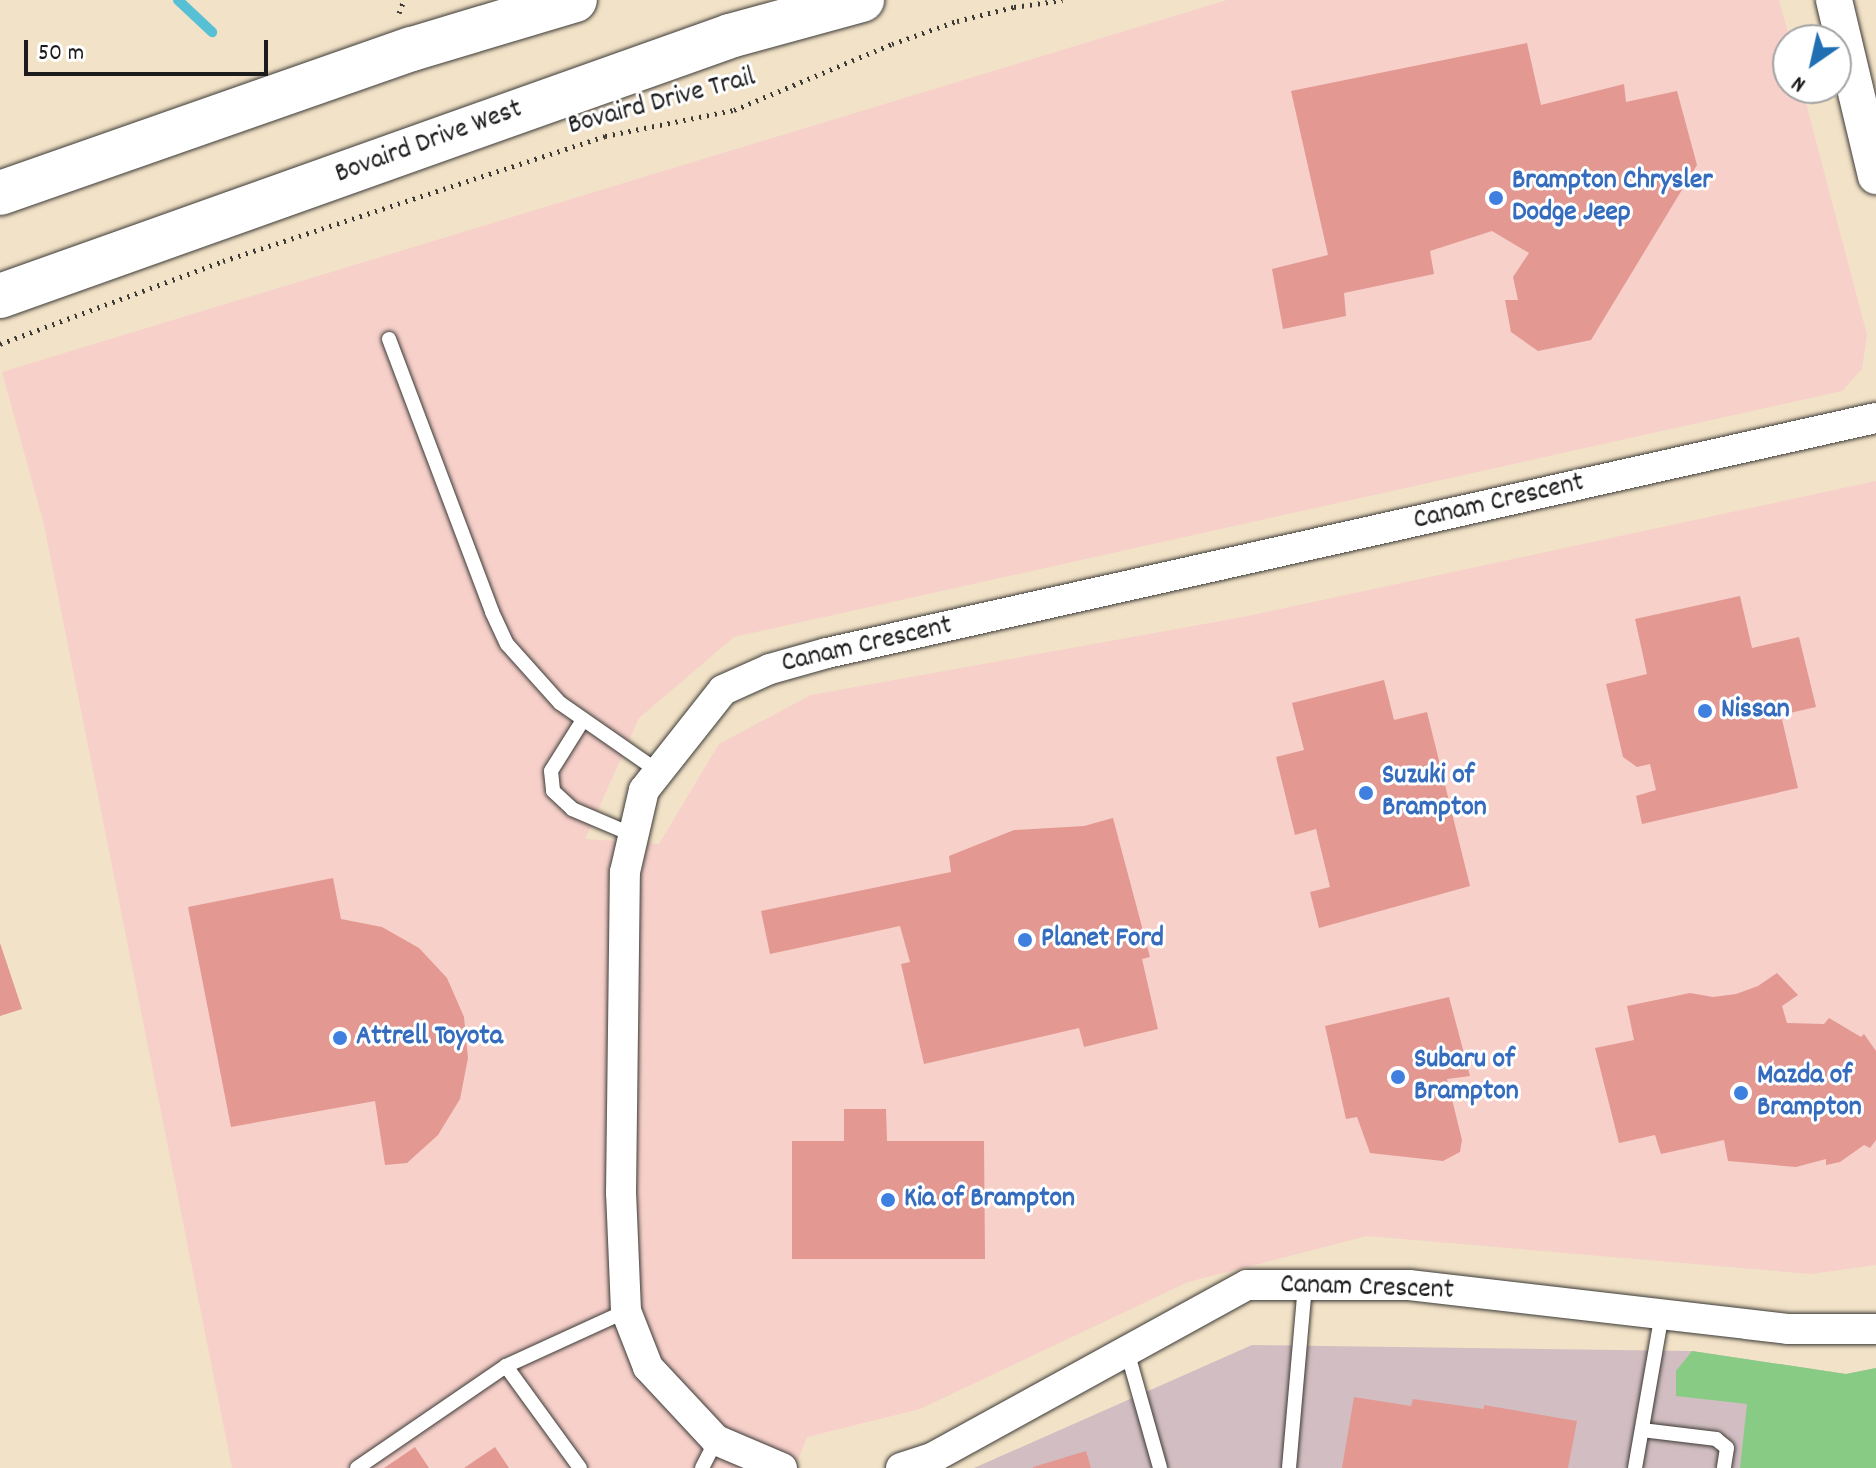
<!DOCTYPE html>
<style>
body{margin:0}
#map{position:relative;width:1876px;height:1468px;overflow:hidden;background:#f2e2c7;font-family:Dekko,sans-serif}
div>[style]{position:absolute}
.built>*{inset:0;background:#f7d0ca}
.industrial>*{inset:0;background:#d2bec2}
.green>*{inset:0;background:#88cb84}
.stream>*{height:10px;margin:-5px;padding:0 5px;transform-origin:5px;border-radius:5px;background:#57c0d4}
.building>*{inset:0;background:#e39892}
.path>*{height:5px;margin-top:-2.5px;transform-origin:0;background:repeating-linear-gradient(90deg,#3c3a36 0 2px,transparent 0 8px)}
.roads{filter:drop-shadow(0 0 2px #3c3a36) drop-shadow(0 0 2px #3c3a36)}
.service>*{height:14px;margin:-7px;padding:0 7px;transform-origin:7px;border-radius:7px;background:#fff}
.minor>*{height:30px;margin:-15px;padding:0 15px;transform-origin:15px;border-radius:15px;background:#fff}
.tertiary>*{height:36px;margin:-18px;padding:0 18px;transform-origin:18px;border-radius:18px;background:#fff}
.primary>*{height:44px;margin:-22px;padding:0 22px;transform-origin:22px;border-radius:22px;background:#fff}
.dots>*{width:22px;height:22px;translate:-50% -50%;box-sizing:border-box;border:4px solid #fff;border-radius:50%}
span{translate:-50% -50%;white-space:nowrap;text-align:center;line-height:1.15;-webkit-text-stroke:6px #fff;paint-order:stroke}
.street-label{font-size:28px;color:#1c1c1c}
.shop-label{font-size:28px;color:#366cbe;font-weight:700}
.left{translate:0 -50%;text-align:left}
.north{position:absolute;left:1772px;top:24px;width:80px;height:80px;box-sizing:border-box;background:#fff;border:2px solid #a4a4a4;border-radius:50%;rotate:214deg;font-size:22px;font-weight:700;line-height:32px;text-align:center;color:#1c1c1c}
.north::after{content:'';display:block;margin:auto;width:28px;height:36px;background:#1f6fb2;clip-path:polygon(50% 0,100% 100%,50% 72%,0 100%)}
.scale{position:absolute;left:24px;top:40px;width:244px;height:36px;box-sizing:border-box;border:4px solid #1c1c1c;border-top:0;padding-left:10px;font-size:24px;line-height:28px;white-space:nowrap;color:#1c1c1c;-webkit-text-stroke:6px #fff;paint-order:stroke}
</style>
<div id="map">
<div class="built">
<div style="clip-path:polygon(1227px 0,1779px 0,1790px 40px,1788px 88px,1802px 88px,1867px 335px,1862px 369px,1842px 391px,734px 637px,639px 718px,585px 839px,659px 844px,719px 744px,811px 695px,1243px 617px,1876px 481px,1876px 1265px,1811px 1274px,1367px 1236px,1188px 1282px,920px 1409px,807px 1437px,795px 1468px,232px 1468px,44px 525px,2px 372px)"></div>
</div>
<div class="industrial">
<div style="clip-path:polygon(1252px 1345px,1692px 1351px,1846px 1374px,1876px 1368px,1876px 1468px,974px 1468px)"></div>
</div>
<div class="green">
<div style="clip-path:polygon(1692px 1351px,1846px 1374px,1876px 1368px,1876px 1468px,1740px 1468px,1747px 1404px,1676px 1396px,1676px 1371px)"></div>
</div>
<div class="stream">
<div style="left:178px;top:0;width:47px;rotate:43.3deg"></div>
</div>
<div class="building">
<div style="clip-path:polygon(1527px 43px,1541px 105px,1624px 84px,1626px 102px,1677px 91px,1697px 165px,1591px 340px,1538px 351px,1511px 332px,1505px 300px,1518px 300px,1513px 277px,1529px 253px,1492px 231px,1430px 251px,1434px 274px,1344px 293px,1346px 316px,1283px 329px,1272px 269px,1328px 255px,1291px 91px)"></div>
<div style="clip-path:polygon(1740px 596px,1752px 648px,1799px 637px,1816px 707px,1781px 715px,1798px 788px,1642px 824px,1636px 796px,1656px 790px,1650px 764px,1637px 767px,1623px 757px,1606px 684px,1647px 674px,1635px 619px)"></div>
<div style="clip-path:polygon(1384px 680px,1394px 720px,1427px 712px,1470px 886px,1319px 928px,1310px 892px,1330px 887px,1316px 829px,1295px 835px,1276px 757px,1304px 750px,1292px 703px)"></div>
<div style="clip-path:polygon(1113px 818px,1150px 957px,1142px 959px,1158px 1029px,1084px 1047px,1079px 1028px,924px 1064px,901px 964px,910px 962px,900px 926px,770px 954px,761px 911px,951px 872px,949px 856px,1014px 830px,1084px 826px)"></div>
<div style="clip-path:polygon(333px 878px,341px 919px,382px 927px,419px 948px,447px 978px,464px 1017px,468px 1058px,460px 1099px,438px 1135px,407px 1163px,385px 1165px,375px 1101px,231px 1127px,188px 907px)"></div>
<div style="clip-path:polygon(0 943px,22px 1009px,0 1016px)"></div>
<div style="clip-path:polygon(1777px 973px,1798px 995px,1782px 1006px,1787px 1023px,1824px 1024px,1829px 1018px,1861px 1037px,1864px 1034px,1876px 1051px,1876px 1140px,1870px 1148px,1864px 1145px,1840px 1162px,1826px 1165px,1826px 1159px,1796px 1167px,1728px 1161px,1724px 1140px,1661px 1154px,1655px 1135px,1619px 1143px,1595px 1048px,1634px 1040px,1627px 1006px,1690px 993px,1713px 997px,1736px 994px,1758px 986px)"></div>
<div style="clip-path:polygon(1449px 997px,1470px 1076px,1447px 1079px,1462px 1140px,1460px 1152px,1443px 1161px,1370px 1153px,1357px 1117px,1346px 1119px,1325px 1026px)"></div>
<div style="clip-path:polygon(844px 1109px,886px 1109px,887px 1141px,984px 1141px,985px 1259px,792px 1259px,792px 1141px,844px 1141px)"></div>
<div style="clip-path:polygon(1354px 1397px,1411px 1406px,1413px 1399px,1484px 1409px,1484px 1405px,1577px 1421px,1568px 1468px,1342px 1468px)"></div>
<div style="clip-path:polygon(415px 1447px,429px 1468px,384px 1468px)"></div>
<div style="clip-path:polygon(495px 1447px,509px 1468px,464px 1468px)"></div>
<div style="clip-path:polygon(1086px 1451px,1091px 1468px,1033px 1468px,1033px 1467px)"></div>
</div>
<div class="path">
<div style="left:399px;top:13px;width:14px;rotate:-69deg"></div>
<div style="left:0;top:344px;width:238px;rotate:-20.4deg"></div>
<div style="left:223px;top:261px;width:402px;rotate:-18.1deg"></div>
<div style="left:605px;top:136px;width:132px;rotate:-11.4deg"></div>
<div style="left:734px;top:110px;width:171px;rotate:-22.7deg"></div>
<div style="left:892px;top:44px;width:69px;rotate:-19.5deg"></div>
<div style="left:957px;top:21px;width:59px;rotate:-13.8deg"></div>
<div style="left:1014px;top:7px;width:49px;rotate:-8.1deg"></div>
</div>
<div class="roads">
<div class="service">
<div style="left:389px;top:339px;width:292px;rotate:69.3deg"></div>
<div style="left:492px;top:612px;width:35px;rotate:65deg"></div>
<div style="left:507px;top:644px;width:79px;rotate:48.1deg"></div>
<div style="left:560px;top:703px;width:119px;rotate:34.8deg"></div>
<div style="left:583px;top:720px;width:60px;rotate:122.1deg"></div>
<div style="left:551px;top:771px;width:20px;rotate:84deg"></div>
<div style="left:553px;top:791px;width:26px;rotate:43deg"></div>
<div style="left:572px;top:809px;width:66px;rotate:23.1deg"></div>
<div style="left:1127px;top:1351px;width:122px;rotate:74.2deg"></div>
<div style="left:1642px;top:1430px;width:75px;rotate:6.9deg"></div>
<div style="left:1716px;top:1439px;width:14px;rotate:39deg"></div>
<div style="left:1727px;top:1448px;width:20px;rotate:99deg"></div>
<div style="left:357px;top:1468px;width:181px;rotate:-34.4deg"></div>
<div style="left:580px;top:1468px;width:126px;rotate:-126deg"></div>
<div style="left:506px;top:1366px;width:132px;rotate:-24.6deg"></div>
<div style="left:702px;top:1468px;width:31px;rotate:-63deg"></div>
<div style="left:1289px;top:1468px;width:184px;rotate:-85deg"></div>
<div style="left:1635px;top:1468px;width:156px;rotate:-80.1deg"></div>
</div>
<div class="minor">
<div style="left:782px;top:1468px;width:72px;rotate:-157deg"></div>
<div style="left:716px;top:1440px;width:100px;rotate:-133deg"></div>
<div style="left:648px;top:1367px;width:60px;rotate:-111.4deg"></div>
<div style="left:626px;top:1311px;width:118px;rotate:-92.4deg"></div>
<div style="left:621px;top:1193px;width:321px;rotate:-89.3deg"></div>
<div style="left:625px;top:872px;width:84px;rotate:-77deg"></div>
<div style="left:644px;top:790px;width:127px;rotate:-51.7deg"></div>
<div style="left:723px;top:690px;width:51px;rotate:-24.1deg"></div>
<div style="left:770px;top:669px;width:59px;rotate:-15.7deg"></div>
<div style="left:827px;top:653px;width:1075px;rotate:-12.63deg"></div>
<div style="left:901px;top:1468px;width:33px;rotate:-18deg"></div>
<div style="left:932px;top:1458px;width:359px;rotate:-28.8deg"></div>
<div style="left:1247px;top:1285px;width:162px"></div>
<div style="left:1409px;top:1285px;width:381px;rotate:6.6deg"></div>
<div style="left:1787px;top:1329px;width:89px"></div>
</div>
<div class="tertiary">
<div style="left:1834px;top:0;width:181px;rotate:76.6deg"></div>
</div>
<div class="primary">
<div style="left:0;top:193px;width:436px;rotate:-19.3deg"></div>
<div style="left:412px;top:49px;width:170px;rotate:-16.7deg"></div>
<div style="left:0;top:296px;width:775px;rotate:-19.6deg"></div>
<div style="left:730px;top:36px;width:137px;rotate:-15.3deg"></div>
</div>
</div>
<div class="dots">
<div style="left:1496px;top:198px;background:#3f7fe0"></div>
<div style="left:1705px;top:711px;background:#3f7fe0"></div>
<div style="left:1366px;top:793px;background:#3f7fe0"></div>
<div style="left:1025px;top:940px;background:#3f7fe0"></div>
<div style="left:340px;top:1038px;background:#3f7fe0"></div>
<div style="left:1398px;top:1077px;background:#3f7fe0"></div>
<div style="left:1741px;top:1093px;background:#3f7fe0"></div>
<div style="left:888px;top:1200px;background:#3f7fe0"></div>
</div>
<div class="street-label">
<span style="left:662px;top:103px;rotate:-15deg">Bovaird Drive Trail</span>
<span style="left:429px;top:143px;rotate:-20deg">Bovaird Drive West</span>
<span style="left:1499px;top:503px;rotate:-13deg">Canam Crescent</span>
<span style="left:867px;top:646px;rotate:-13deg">Canam Crescent</span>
<span style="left:1367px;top:1289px;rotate:2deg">Canam Crescent</span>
</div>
<div class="shop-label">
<span class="left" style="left:1512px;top:198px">Brampton Chrysler<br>Dodge Jeep</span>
<span class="left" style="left:1721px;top:711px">Nissan</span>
<span class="left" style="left:1382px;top:793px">Suzuki of<br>Brampton</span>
<span class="left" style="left:1041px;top:940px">Planet Ford</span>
<span class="left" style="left:356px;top:1038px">Attrell Toyota</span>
<span class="left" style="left:1414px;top:1077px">Subaru of<br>Brampton</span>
<span class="left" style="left:1757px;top:1093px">Mazda of<br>Brampton</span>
<span class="left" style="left:904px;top:1200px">Kia of Brampton</span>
</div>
<div class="north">N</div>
<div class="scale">50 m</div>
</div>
